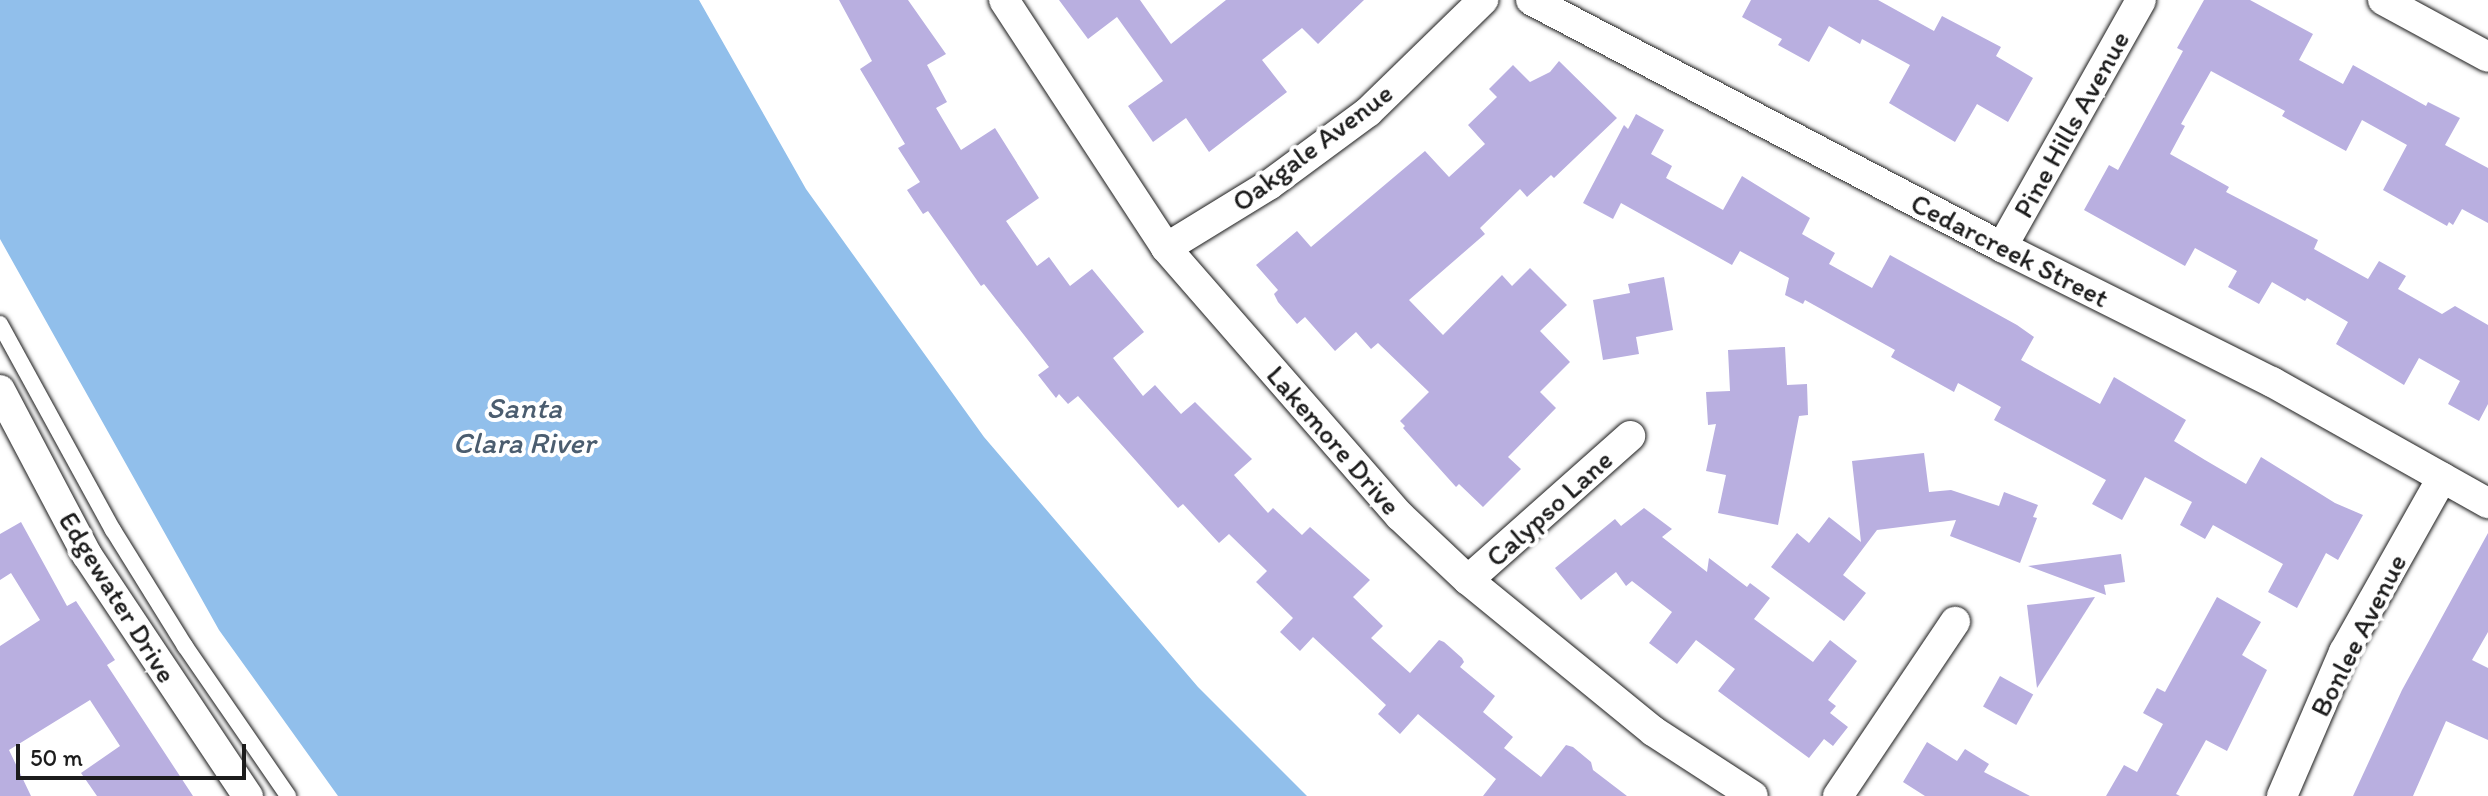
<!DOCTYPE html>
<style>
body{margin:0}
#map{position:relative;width:2488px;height:796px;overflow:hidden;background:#fff;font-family:Itim,sans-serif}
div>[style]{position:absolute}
.water>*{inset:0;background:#91bfeb}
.building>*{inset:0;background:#b9afe0;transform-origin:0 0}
.roads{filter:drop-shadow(0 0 2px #1c1c1c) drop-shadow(0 0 2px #1c1c1c)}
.service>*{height:16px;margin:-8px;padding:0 8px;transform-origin:8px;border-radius:8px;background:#fff}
.minor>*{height:30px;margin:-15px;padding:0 15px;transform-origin:15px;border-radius:15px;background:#fff}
span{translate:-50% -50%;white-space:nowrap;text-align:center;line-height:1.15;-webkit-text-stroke:8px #fff;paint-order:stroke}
.street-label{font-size:28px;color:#1c1c1c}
.water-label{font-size:30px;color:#4b5d6f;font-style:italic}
.scale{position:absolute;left:16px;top:744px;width:230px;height:36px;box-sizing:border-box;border:4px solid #1c1c1c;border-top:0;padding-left:10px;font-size:24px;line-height:28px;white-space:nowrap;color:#1c1c1c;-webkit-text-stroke:6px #fff;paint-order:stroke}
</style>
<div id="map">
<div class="water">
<div style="clip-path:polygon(0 0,699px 0,806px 189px,984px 437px,1198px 687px,1307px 796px,338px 796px,219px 630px,0 239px)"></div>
</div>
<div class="building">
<div style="clip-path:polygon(839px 0,908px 0,946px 54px,927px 65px,947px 102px,936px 108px,961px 150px,995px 128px,1039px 198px,1006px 221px,1037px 266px,1049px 257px,1070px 286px,1092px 269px,1144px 332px,1113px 358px,1143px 396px,1155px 385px,1181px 414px,1195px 402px,1252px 459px,1234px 475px,1268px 513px,1273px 508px,1302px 535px,1310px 527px,1370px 580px,1353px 597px,1383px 626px,1371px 638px,1410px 673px,1439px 640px,1444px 642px,1462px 658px,1464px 662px,1460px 667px,1495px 696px,1483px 712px,1513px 737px,1504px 748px,1541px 777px,1566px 745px,1573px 747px,1591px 762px,1593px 770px,1627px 796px,1483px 796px,1496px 779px,1418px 714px,1400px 734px,1378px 714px,1386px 705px,1313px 637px,1300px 651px,1280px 632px,1293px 618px,1256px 582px,1267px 571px,1229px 534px,1219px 543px,1183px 504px,1178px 508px,1078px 396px,1068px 404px,1059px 394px,1056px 398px,1038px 375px,1049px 367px,984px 284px,981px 286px,928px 211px,923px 214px,907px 190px,920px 182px,898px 148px,905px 144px,860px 69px,872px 61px)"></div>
<div style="clip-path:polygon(1059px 0,1140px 0,1171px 44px,1226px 0,1364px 0,1318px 44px,1302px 28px,1262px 60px,1287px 92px,1209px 152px,1186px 118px,1153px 142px,1128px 106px,1163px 81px,1117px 17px,1088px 39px)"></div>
<div style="clip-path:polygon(1751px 0,1878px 0,1934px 31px,1942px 16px,2001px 47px,1996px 56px,2033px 78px,2008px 122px,1977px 104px,1955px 142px,1889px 103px,1910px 65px,1862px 39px,1860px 44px,1829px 26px,1809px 62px,1778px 45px,1782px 39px,1742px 17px)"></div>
<div style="clip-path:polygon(2204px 0,2250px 0,2313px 34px,2299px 60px,2343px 84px,2353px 65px,2426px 106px,2428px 102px,2460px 118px,2445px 145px,2488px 168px,2488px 223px,2462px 209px,2453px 225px,2449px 222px,2447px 226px,2383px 190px,2407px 145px,2362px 120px,2346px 151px,2282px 116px,2285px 111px,2211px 71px,2181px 124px,2185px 126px,2170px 154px,2229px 187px,2226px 192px,2318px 240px,2314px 249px,2368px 279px,2379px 261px,2406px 276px,2398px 289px,2442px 314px,2455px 306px,2488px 325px,2488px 404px,2479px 421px,2448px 404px,2460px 381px,2419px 358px,2404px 385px,2336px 344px,2348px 322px,2307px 298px,2305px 301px,2272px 282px,2259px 304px,2228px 287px,2237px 271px,2195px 248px,2185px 266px,2084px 210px,2109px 165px,2118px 170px,2183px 51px,2177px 48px)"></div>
<div style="clip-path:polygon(1559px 61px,1617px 118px,1554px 178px,1551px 175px,1527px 197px,1520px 189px,1480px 228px,1485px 234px,1409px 300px,1443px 335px,1502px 275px,1512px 286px,1530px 268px,1567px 305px,1540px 331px,1570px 362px,1540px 392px,1556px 408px,1508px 457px,1521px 469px,1483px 507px,1459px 484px,1456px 487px,1403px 428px,1405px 426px,1400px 421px,1429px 392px,1378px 343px,1371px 349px,1356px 332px,1335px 351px,1305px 317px,1297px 324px,1278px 302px,1274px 294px,1278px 290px,1256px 265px,1297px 231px,1311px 247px,1425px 151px,1449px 177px,1485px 144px,1468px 125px,1497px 97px,1489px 89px,1513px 65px,1530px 82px,1550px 72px)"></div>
<div style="clip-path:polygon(1636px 114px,1664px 130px,1651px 154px,1672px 166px,1666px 178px,1723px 210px,1742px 176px,1810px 218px,1802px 234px,1835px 253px,1829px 264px,1872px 288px,1890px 255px,2017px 325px,2034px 337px,2021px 360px,2100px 404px,2114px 377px,2186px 420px,2174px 441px,2205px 460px,2246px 484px,2261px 457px,2335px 503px,2363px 515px,2338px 560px,2326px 553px,2297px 608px,2268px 592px,2283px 564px,2213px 525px,2205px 539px,2180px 525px,2192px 502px,2145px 477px,2122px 520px,2092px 504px,2106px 480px,1994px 420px,2001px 407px,1958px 383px,1954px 392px,1891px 357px,1895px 350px,1805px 300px,1803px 304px,1785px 295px,1789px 278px,1740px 251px,1732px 265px,1621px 203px,1613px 219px,1583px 203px,1624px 125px,1628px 129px)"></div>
<div style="clip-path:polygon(1664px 277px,1673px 330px,1636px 337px,1639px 354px,1603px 360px,1593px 300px,1630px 293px,1628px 284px)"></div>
<div style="clip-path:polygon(1785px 347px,1787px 385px,1807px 384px,1808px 415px,1799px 416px,1778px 525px,1718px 513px,1726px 475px,1706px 471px,1716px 424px,1708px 425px,1706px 392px,1730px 391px,1728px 350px)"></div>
<div style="clip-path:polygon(1924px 453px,1929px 492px,1951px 490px,1999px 506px,2004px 492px,2038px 505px,2033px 517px,2037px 518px,2020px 563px,1950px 536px,1956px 520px,1877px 530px,1843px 575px,1866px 593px,1844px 621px,1771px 567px,1797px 533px,1809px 543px,1829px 517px,1861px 542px,1852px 461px)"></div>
<div style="clip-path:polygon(1644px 508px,1672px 529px,1662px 537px,1707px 572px,1709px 558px,1747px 587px,1750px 583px,1770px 598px,1754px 619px,1813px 662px,1830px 640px,1857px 661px,1828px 700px,1836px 706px,1830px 713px,1848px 727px,1833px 746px,1824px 739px,1809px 758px,1718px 691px,1735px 669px,1696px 640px,1677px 664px,1649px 643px,1672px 612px,1632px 581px,1626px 586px,1616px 572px,1581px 600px,1555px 568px,1615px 519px,1621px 526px)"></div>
<div style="clip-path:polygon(21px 522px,67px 606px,76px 601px,115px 660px,107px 665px,193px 796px,97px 796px,81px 773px,120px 746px,90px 700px,9px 750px,31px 796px,0 796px,0 646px,40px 620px,11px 573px,0 580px,0 534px)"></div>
<div style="clip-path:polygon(2488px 533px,2488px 632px,2472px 660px,2488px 668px,2488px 740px,2446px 721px,2413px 796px,2353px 796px,2402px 690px)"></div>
<div style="clip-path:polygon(2121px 554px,2125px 582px,2104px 585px,2106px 595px,2028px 566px)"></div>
<div style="clip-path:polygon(2095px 597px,2037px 688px,2027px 605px)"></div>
<div style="clip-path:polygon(2217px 597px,2261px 622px,2242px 655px,2267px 670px,2227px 751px,2206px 740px,2176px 794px,2180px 796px,2106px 796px,2124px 765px,2137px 772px,2163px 724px,2143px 713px,2157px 688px,2165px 692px)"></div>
<div style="left:2000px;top:676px;width:38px;height:35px;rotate:29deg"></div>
<div style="clip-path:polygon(1927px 742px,1957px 761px,1965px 749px,1989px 764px,1984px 772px,2030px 796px,1925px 796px,1903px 782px)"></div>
</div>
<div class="roads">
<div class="service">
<div style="left:0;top:324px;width:235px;rotate:61.3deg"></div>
<div style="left:113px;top:530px;width:137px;rotate:58.2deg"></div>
<div style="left:185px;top:646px;width:182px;rotate:55.5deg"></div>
</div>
<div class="minor">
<div style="left:1004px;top:0;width:296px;rotate:56.8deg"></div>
<div style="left:1166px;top:248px;width:356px;rotate:48.9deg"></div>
<div style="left:1400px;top:516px;width:93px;rotate:43.3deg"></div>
<div style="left:1468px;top:580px;width:239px;rotate:39.2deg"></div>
<div style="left:1653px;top:731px;width:119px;rotate:33deg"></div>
<div style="left:1531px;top:0;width:532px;rotate:27.67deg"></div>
<div style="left:2002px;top:247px;width:302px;rotate:26.6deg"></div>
<div style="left:2272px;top:382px;width:248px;rotate:29.3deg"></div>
<div style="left:2383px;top:0;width:119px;rotate:28.5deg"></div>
<div style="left:2002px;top:247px;width:283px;rotate:-60.6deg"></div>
<div style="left:1166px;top:248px;width:121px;rotate:-31.5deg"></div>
<div style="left:1269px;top:185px;width:123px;rotate:-36.4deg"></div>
<div style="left:1368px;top:112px;width:161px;rotate:-44.2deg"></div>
<div style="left:0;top:390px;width:187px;rotate:62.2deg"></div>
<div style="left:87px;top:555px;width:290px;rotate:56.3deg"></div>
<div style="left:1468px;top:580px;width:217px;rotate:-41.6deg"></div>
<div style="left:1838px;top:796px;width:210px;rotate:-56.1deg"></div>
<div style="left:2282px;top:796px;width:157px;rotate:-66.7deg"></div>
<div style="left:2344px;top:652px;width:200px;rotate:-60.6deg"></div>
</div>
</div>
<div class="street-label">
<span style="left:2071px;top:124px;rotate:-61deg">Pine Hills Avenue</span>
<span style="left:1312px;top:147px;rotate:-37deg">Oakgale Avenue</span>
<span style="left:2010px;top:250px;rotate:27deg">Cedarcreek Street</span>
<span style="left:1334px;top:440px;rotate:49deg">Lakemore Drive</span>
<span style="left:1549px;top:508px;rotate:-42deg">Calypso Lane</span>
<span style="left:118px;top:597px;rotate:58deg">Edgewater Drive</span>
<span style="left:2358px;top:635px;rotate:-63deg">Bonlee Avenue</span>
</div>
<div class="water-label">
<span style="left:524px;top:425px">Santa<br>Clara River</span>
</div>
<div class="scale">50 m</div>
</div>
